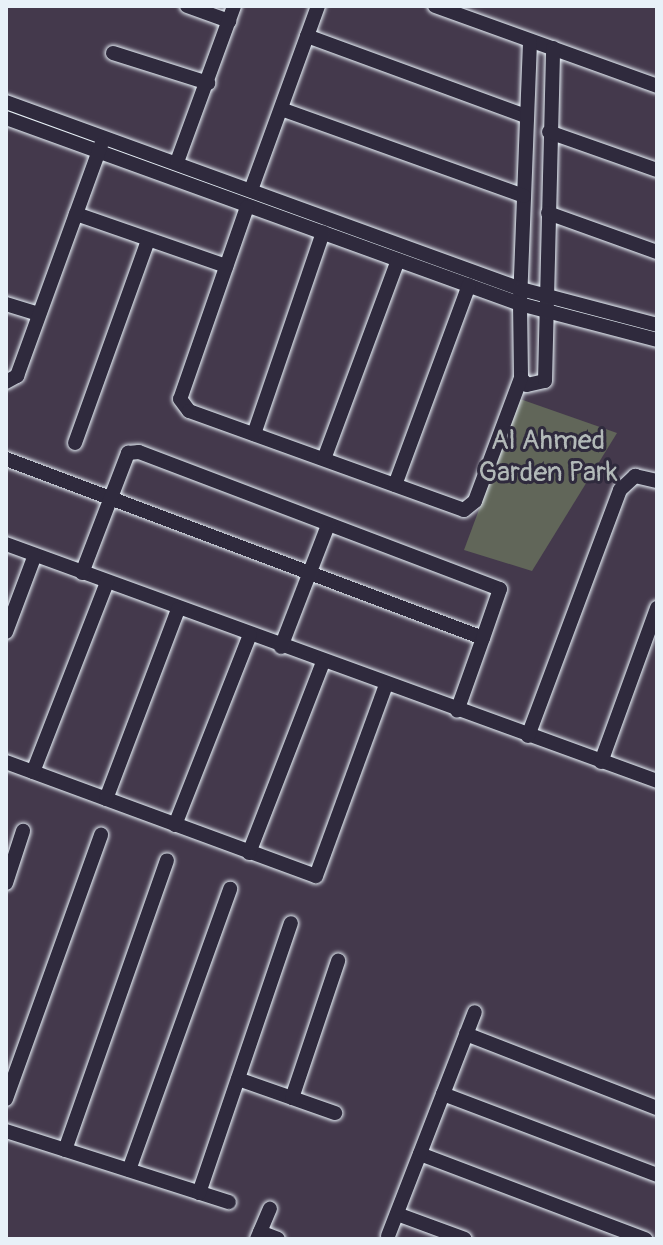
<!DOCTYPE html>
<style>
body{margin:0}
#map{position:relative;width:663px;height:1245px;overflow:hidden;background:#44394c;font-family:Pangolin,sans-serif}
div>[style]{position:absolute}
.green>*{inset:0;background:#616659}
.roads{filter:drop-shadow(0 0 2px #e8f1f8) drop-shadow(0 0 2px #e8f1f8)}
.street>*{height:14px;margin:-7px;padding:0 7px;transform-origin:7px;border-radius:7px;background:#2f2a3d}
span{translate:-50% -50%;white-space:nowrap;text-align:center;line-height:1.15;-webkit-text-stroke:6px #2f2a3d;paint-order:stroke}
.park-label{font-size:28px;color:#b2b9b8}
.frame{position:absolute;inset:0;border:8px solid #e8f1f8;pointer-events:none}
</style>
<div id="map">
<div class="green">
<div style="clip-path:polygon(520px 399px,617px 433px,532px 571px,464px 550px)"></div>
</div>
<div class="roads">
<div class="street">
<div style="left:187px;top:6px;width:45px;rotate:19.7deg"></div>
<div style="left:435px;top:6px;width:236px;rotate:19.8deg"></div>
<div style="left:307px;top:36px;width:233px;rotate:20.1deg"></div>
<div style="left:530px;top:42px;width:262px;rotate:92.2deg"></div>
<div style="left:520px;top:304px;width:74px;rotate:89.2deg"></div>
<div style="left:521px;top:378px;width:9px;rotate:49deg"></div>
<div style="left:527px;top:385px;width:18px;rotate:-13deg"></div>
<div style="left:545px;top:381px;width:333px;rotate:-88.6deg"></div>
<div style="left:113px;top:53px;width:100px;rotate:17.5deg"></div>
<div style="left:6px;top:102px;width:548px;rotate:19.96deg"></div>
<div style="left:521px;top:289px;width:141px;rotate:14.8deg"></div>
<div style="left:281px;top:109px;width:258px;rotate:19.7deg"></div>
<div style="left:6px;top:118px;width:547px;rotate:19.89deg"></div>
<div style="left:520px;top:304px;width:142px;rotate:14.7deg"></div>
<div style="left:549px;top:132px;width:114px;rotate:19.4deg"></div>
<div style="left:177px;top:162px;width:166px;rotate:-69.9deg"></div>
<div style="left:251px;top:190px;width:196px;rotate:-70deg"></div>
<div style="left:247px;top:207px;width:203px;rotate:109.2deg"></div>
<div style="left:180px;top:399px;width:15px;rotate:53deg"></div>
<div style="left:189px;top:411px;width:292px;rotate:19.8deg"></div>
<div style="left:464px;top:510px;width:14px;rotate:-39deg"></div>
<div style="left:475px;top:501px;width:131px;rotate:-69.5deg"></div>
<div style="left:548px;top:213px;width:116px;rotate:19.7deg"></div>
<div style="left:76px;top:214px;width:159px;rotate:19.1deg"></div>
<div style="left:6px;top:304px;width:34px;rotate:17deg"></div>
<div style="left:6px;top:382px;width:13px;rotate:-29deg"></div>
<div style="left:17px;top:376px;width:246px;rotate:-70deg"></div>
<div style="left:254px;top:434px;width:213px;rotate:-71.1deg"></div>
<div style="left:75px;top:443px;width:216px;rotate:-70.2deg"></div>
<div style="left:6px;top:459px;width:509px;rotate:20.57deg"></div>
<div style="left:483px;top:638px;width:77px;rotate:109.6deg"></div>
<div style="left:324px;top:459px;width:212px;rotate:-69.6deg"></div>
<div style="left:395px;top:485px;width:213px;rotate:-69.7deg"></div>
<div style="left:6px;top:544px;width:693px;rotate:20deg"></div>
<div style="left:82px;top:573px;width:129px;rotate:-69deg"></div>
<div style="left:128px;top:453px;width:11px;rotate:-5deg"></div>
<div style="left:139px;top:452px;width:386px;rotate:20.8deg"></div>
<div style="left:500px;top:589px;width:52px;rotate:109.1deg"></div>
<div style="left:6px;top:632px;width:82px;rotate:-69.4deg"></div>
<div style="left:281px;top:647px;width:131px;rotate:-68.9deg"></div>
<div style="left:528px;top:736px;width:263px;rotate:-69.5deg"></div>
<div style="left:620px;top:490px;width:21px;rotate:-43deg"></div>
<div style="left:635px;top:476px;width:23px;rotate:13deg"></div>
<div style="left:6px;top:762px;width:330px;rotate:20.2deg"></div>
<div style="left:316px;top:876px;width:203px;rotate:-69.9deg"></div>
<div style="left:601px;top:762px;width:164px;rotate:-70deg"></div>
<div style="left:33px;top:772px;width:204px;rotate:-68.7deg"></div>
<div style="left:106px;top:799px;width:203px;rotate:-69.2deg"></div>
<div style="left:175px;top:825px;width:204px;rotate:-68.5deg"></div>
<div style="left:249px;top:853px;width:205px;rotate:-68.8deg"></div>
<div style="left:6px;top:883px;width:55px;rotate:-71.9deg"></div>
<div style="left:466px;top:1034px;width:205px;rotate:21.2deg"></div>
<div style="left:238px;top:1079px;width:103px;rotate:19.3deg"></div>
<div style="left:443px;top:1094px;width:229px;rotate:20.7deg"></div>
<div style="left:292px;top:1098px;width:145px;rotate:-71.4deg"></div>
<div style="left:6px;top:1099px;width:281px;rotate:-70.2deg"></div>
<div style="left:6px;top:1131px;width:234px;rotate:17.7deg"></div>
<div style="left:65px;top:1150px;width:307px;rotate:-70.6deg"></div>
<div style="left:420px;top:1154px;width:241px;rotate:20.7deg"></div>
<div style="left:129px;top:1170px;width:299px;rotate:-70.2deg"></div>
<div style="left:199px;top:1193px;width:285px;rotate:-71.2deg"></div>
<div style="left:397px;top:1214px;width:72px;rotate:20.2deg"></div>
<div style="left:260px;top:1232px;width:19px;rotate:21deg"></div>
<div style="left:388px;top:1236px;width:240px;rotate:-68.8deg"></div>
<div style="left:257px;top:1239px;width:33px;rotate:-67deg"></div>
</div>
</div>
<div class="park-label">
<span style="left:548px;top:457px">Al Ahmed<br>Garden Park</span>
</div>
<div class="frame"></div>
</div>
